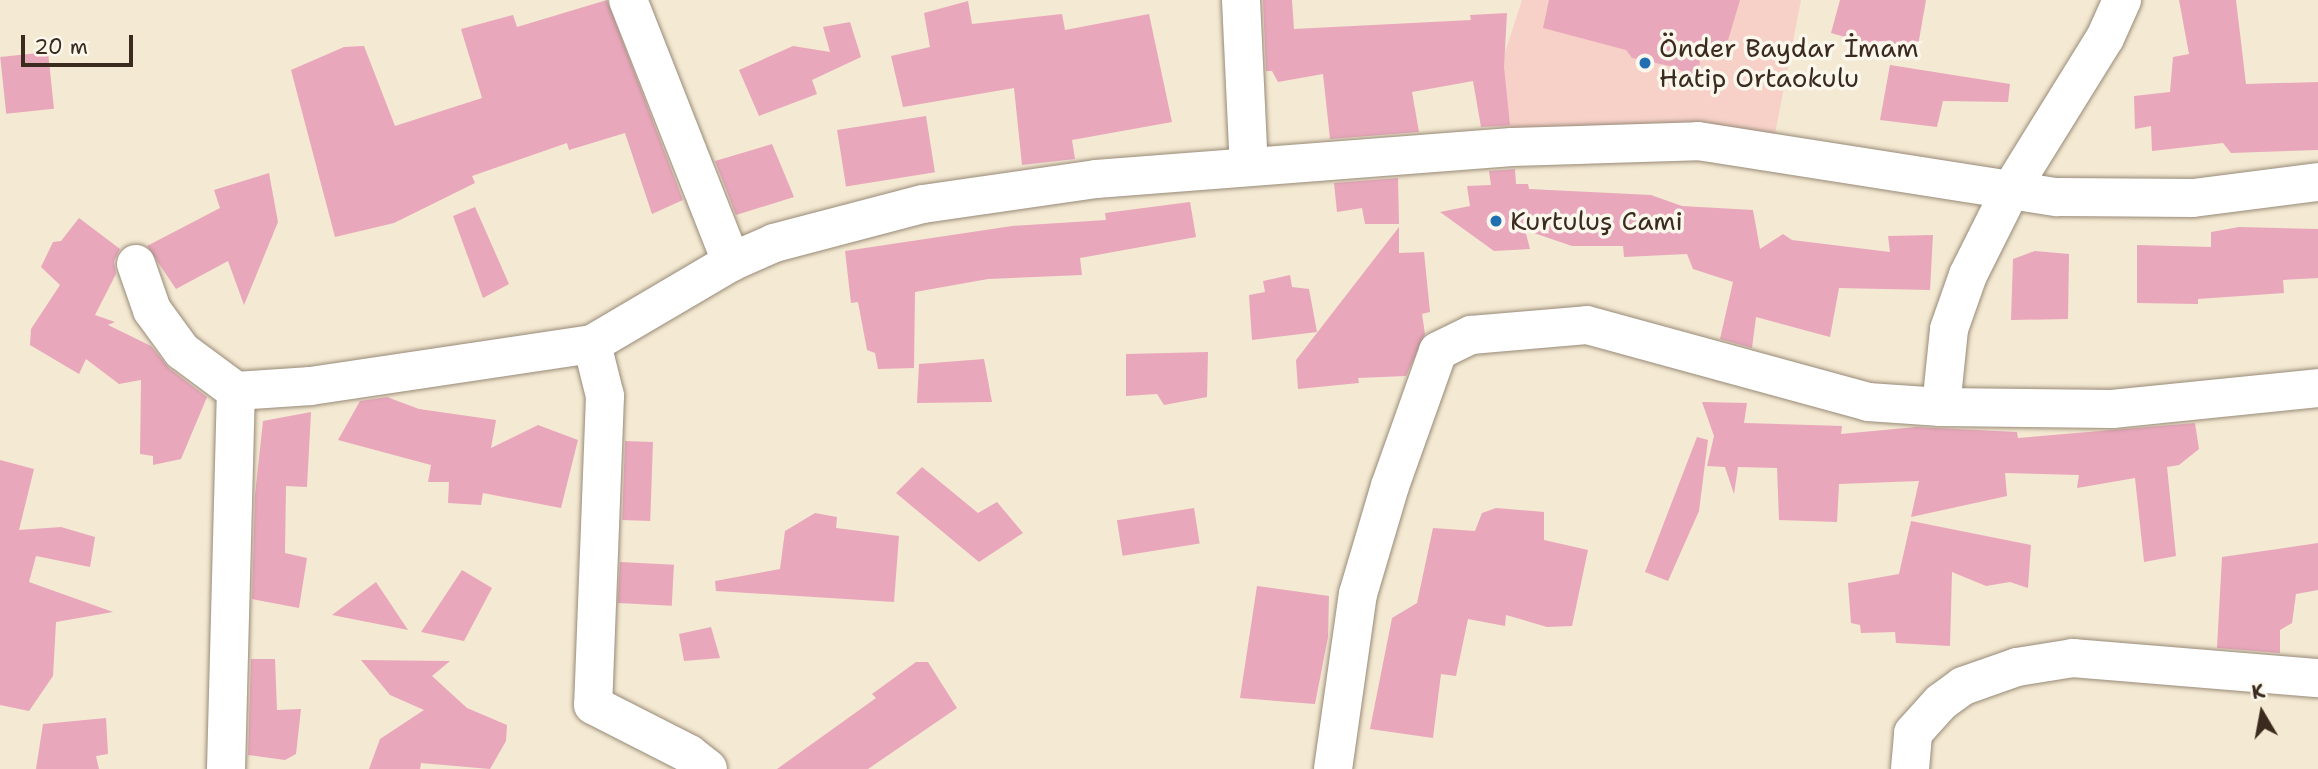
<!DOCTYPE html>
<meta charset="utf-8">
<style>
body{margin:0}
#map{position:relative;width:2318px;height:769px;overflow:hidden;background:#f4e9d2;font-family:"Shantell Sans",sans-serif}
div>[style]{position:absolute}
.built>*{inset:0;background:#f7d1c8}
.building>*{inset:0;background:#e9a7bc;transform-origin:0 0}
.roads{filter:drop-shadow(0 0 2px #988a78) drop-shadow(0 0 2px #988a78)}
.minor>*{height:38px;margin:-19px;padding:0 19px;transform-origin:19px;border-radius:19px;background:#fff}
.dots>*{width:19px;height:19px;translate:-50% -50%;box-sizing:border-box;border:4px solid #fbf7ec;border-radius:50%}
span{translate:-50% -50%;white-space:nowrap;text-align:center;line-height:1.15;-webkit-text-stroke:7px #fbf7ec;paint-order:stroke}
.poi-label{font-size:26px;color:#3b2a1e}
.left{translate:0 -50%;text-align:left}
.north{position:absolute;left:2227px;top:678px;width:70px;height:70px;-webkit-text-stroke:5px #fbf7ec;paint-order:stroke;rotate:350deg;font-size:19px;font-weight:700;line-height:28px;text-align:center;color:#3b2a1e}
.north::after{content:'';display:block;margin:auto;width:24px;height:32px;background:#3b2a1e;clip-path:polygon(50% 0,100% 100%,50% 72%,0 100%)}
.scale{position:absolute;left:21px;top:35px;width:112px;height:32px;box-sizing:border-box;border:4px solid #3b2a1e;border-top:0;padding-left:9px;font-size:21px;line-height:24px;white-space:nowrap;color:#3b2a1e;-webkit-text-stroke:5px #fbf7ec;paint-order:stroke}
</style>
<div id="map">
<div class="built">
<div style="clip-path:polygon(1522px 0,1801px 0,1773px 144px,1481px 126px)"></div>
</div>
<div class="building">
<div style="clip-path:polygon(607px 0,683px 200px,652px 214px,625px 133px,569px 150px,567px 143px,472px 176px,475px 183px,394px 223px,335px 237px,291px 70px,344px 47px,364px 46px,395px 126px,482px 98px,461px 29px,513px 15px,517px 27px)"></div>
<div style="clip-path:polygon(1263px 0,1292px 0,1294px 29px,1471px 20px,1470px 15px,1507px 13px,1504px 67px,1510px 125px,1481px 127px,1473px 81px,1412px 92px,1419px 132px,1330px 139px,1323px 74px,1278px 82px,1272px 71px,1266px 71px)"></div>
<div style="clip-path:polygon(1549px 0,1740px 0,1726px 47px,1703px 41px,1697px 81px,1675px 67px,1632px 58px,1626px 50px,1543px 28px)"></div>
<div style="clip-path:polygon(1840px 0,1926px 0,1916px 57px,1831px 33px)"></div>
<div style="clip-path:polygon(2179px 0,2236px 0,2246px 84px,2318px 82px,2318px 150px,2231px 153px,2223px 143px,2152px 151px,2151px 126px,2135px 129px,2134px 96px,2170px 92px,2173px 57px,2189px 54px)"></div>
<div style="clip-path:polygon(968px 1px,972px 24px,1062px 14px,1065px 30px,1149px 14px,1172px 122px,1072px 140px,1075px 159px,1022px 165px,1014px 88px,903px 107px,891px 56px,930px 47px,924px 13px)"></div>
<div style="clip-path:polygon(850px 22px,861px 57px,812px 80px,817px 94px,759px 116px,739px 70px,793px 46px,830px 52px,823px 27px)"></div>
<div style="left:48px;top:52px;width:57px;height:48px;rotate:84deg"></div>
<div style="clip-path:polygon(1890px 65px,2010px 84px,2008px 102px,1943px 101px,1937px 127px,1880px 120px)"></div>
<div style="left:926px;top:116px;width:57px;height:90px;rotate:81deg"></div>
<div style="clip-path:polygon(772px 144px,794px 197px,736px 215px,715px 161px)"></div>
<div style="clip-path:polygon(1515px 169px,1516px 184px,1528px 184px,1529px 189px,1651px 195px,1682px 206px,1753px 210px,1760px 249px,1783px 234px,1792px 240px,1890px 252px,1888px 236px,1933px 235px,1930px 290px,1839px 288px,1830px 337px,1756px 317px,1752px 348px,1720px 339px,1733px 282px,1693px 269px,1687px 254px,1624px 257px,1623px 246px,1572px 246px,1525px 230px,1530px 249px,1494px 251px,1440px 212px,1470px 206px,1467px 186px,1491px 185px,1489px 171px)"></div>
<div style="clip-path:polygon(269px 173px,278px 222px,244px 305px,228px 261px,176px 289px,147px 246px,220px 208px,214px 190px)"></div>
<div style="clip-path:polygon(1398px 178px,1399px 224px,1365px 224px,1362px 208px,1337px 212px,1334px 183px)"></div>
<div style="clip-path:polygon(1190px 202px,1196px 237px,1080px 258px,1082px 275px,988px 279px,915px 292px,914px 368px,878px 369px,875px 353px,867px 350px,858px 302px,851px 303px,845px 251px,1012px 226px,1106px 220px,1105px 213px)"></div>
<div style="clip-path:polygon(475px 207px,509px 284px,483px 298px,453px 216px)"></div>
<div style="clip-path:polygon(79px 218px,120px 249px,114px 261px,116px 274px,95px 315px,115px 322px,108px 325px,151px 346px,169px 368px,207px 397px,181px 459px,153px 465px,153px 456px,140px 454px,141px 380px,119px 384px,86px 359px,79px 374px,30px 345px,31px 329px,60px 285px,41px 267px,53px 242px,61px 241px)"></div>
<div style="clip-path:polygon(1399px 227px,1399px 253px,1424px 252px,1430px 312px,1422px 314px,1425px 334px,1406px 376px,1358px 378px,1359px 383px,1298px 389px,1296px 360px)"></div>
<div style="clip-path:polygon(2239px 227px,2318px 229px,2318px 278px,2283px 280px,2284px 293px,2198px 299px,2198px 304px,2137px 303px,2137px 245px,2211px 247px,2211px 232px)"></div>
<div style="clip-path:polygon(2035px 251px,2069px 254px,2068px 319px,2011px 320px,2013px 259px)"></div>
<div style="clip-path:polygon(1290px 275px,1292px 287px,1309px 289px,1317px 332px,1252px 340px,1249px 295px,1265px 292px,1263px 281px)"></div>
<div style="clip-path:polygon(1208px 352px,1207px 397px,1164px 405px,1157px 394px,1126px 396px,1126px 354px)"></div>
<div style="clip-path:polygon(984px 359px,992px 402px,917px 403px,919px 364px)"></div>
<div style="clip-path:polygon(387px 397px,419px 409px,496px 420px,491px 448px,538px 425px,578px 440px,561px 508px,483px 493px,481px 505px,448px 503px,449px 482px,428px 482px,431px 465px,338px 440px,360px 401px)"></div>
<div style="clip-path:polygon(1702px 402px,1747px 403px,1744px 423px,1842px 426px,1841px 434px,1916px 427px,2017px 432px,2018px 438px,2195px 423px,2199px 449px,2179px 465px,2167px 467px,2176px 556px,2144px 562px,2135px 478px,2077px 488px,2079px 475px,2005px 473px,2007px 496px,1911px 517px,1919px 481px,1839px 484px,1837px 522px,1779px 520px,1777px 468px,1738px 467px,1734px 494px,1725px 467px,1707px 466px,1714px 436px)"></div>
<div style="clip-path:polygon(311px 412px,307px 487px,286px 486px,285px 553px,307px 558px,299px 608px,252px 599px,255px 495px,263px 421px)"></div>
<div style="clip-path:polygon(1697px 437px,1708px 440px,1699px 511px,1668px 581px,1645px 572px)"></div>
<div style="left:625px;top:441px;width:28px;height:79px;rotate:2deg"></div>
<div style="clip-path:polygon(0 460px,34px 469px,19px 530px,61px 527px,95px 537px,90px 567px,36px 556px,29px 582px,113px 612px,56px 622px,53px 676px,29px 711px,0 705px)"></div>
<div style="clip-path:polygon(922px 467px,978px 513px,997px 502px,1023px 533px,979px 562px,896px 493px)"></div>
<div style="left:1194px;top:508px;width:36px;height:78px;rotate:81deg"></div>
<div style="clip-path:polygon(1496px 508px,1544px 512px,1544px 540px,1588px 550px,1572px 626px,1547px 627px,1506px 615px,1505px 626px,1468px 619px,1456px 676px,1441px 674px,1433px 738px,1370px 729px,1392px 618px,1417px 603px,1433px 528px,1475px 531px,1482px 513px)"></div>
<div style="clip-path:polygon(815px 513px,837px 517px,836px 528px,899px 536px,894px 602px,716px 591px,715px 581px,780px 569px,785px 531px)"></div>
<div style="clip-path:polygon(1911px 521px,2031px 545px,2028px 588px,2010px 582px,1986px 586px,1952px 572px,1950px 646px,1896px 643px,1895px 632px,1861px 633px,1860px 625px,1851px 623px,1848px 583px,1899px 574px)"></div>
<div style="clip-path:polygon(2318px 543px,2318px 590px,2296px 594px,2292px 623px,2280px 630px,2280px 653px,2217px 648px,2222px 557px)"></div>
<div style="left:620px;top:562px;width:54px;height:41px;rotate:3deg"></div>
<div style="clip-path:polygon(462px 570px,492px 588px,464px 641px,421px 632px)"></div>
<div style="clip-path:polygon(376px 582px,408px 630px,332px 615px)"></div>
<div style="clip-path:polygon(1257px 586px,1329px 596px,1328px 637px,1315px 704px,1240px 698px)"></div>
<div style="clip-path:polygon(711px 627px,720px 658px,684px 661px,679px 634px)"></div>
<div style="clip-path:polygon(251px 659px,275px 659px,277px 710px,301px 709px,296px 754px,285px 760px,248px 755px)"></div>
<div style="clip-path:polygon(361px 660px,450px 661px,432px 676px,467px 708px,507px 725px,506px 741px,490px 769px,421px 763px,420px 769px,369px 769px,380px 739px,424px 710px,390px 695px)"></div>
<div style="clip-path:polygon(916px 662px,928px 662px,957px 708px,868px 769px,777px 769px,876px 698px,872px 694px)"></div>
<div style="clip-path:polygon(106px 718px,108px 754px,96px 756px,99px 769px,36px 769px,43px 724px)"></div>
</div>
<div class="roads">
<div class="minor">
<div style="left:628px;top:0;width:282px;rotate:68.5deg"></div>
<div style="left:1241px;top:0;width:167px;rotate:87.3deg"></div>
<div style="left:136px;top:264px;width:49px;rotate:70.8deg"></div>
<div style="left:152px;top:310px;width:51px;rotate:53.8deg"></div>
<div style="left:182px;top:351px;width:67px;rotate:36.5deg"></div>
<div style="left:236px;top:391px;width:75px;rotate:-3.8deg"></div>
<div style="left:311px;top:386px;width:284px;rotate:-8.5deg"></div>
<div style="left:592px;top:344px;width:161px;rotate:-30.5deg"></div>
<div style="left:731px;top:262px;width:47px;rotate:-23.8deg"></div>
<div style="left:774px;top:243px;width:154px;rotate:-14.7deg"></div>
<div style="left:923px;top:204px;width:175px;rotate:-8.2deg"></div>
<div style="left:1096px;top:179px;width:417px;rotate:-4.4deg"></div>
<div style="left:1512px;top:147px;width:186px;rotate:-1.8deg"></div>
<div style="left:1698px;top:141px;width:363px;rotate:8.9deg"></div>
<div style="left:2057px;top:197px;width:136px;rotate:0.4deg"></div>
<div style="left:2193px;top:198px;width:126px;rotate:-7.3deg"></div>
<div style="left:592px;top:344px;width:54px;rotate:76deg"></div>
<div style="left:605px;top:396px;width:309px;rotate:92.2deg"></div>
<div style="left:593px;top:705px;width:108px;rotate:27deg"></div>
<div style="left:689px;top:754px;width:24px;rotate:38deg"></div>
<div style="left:1941px;top:407px;width:78px;rotate:-84.1deg"></div>
<div style="left:1949px;top:329px;width:57px;rotate:-70.6deg"></div>
<div style="left:1968px;top:275px;width:94px;rotate:-63.4deg"></div>
<div style="left:2010px;top:191px;width:180px;rotate:-58.2deg"></div>
<div style="left:2105px;top:38px;width:42px;rotate:-65.9deg"></div>
<div style="left:226px;top:769px;width:378px;rotate:-88.5deg"></div>
<div style="left:1333px;top:769px;width:177px;rotate:-81.9deg"></div>
<div style="left:1358px;top:594px;width:113px;rotate:-73.5deg"></div>
<div style="left:1390px;top:486px;width:143px;rotate:-70.4deg"></div>
<div style="left:1438px;top:351px;width:37px;rotate:-26deg"></div>
<div style="left:1471px;top:335px;width:116px;rotate:-4.9deg"></div>
<div style="left:1587px;top:325px;width:291px;rotate:15.3deg"></div>
<div style="left:1868px;top:402px;width:73px;rotate:3.9deg"></div>
<div style="left:1941px;top:407px;width:171px;rotate:0.7deg"></div>
<div style="left:2112px;top:409px;width:207px;rotate:-5.8deg"></div>
<div style="left:1910px;top:769px;width:36px;rotate:-85deg"></div>
<div style="left:1913px;top:733px;width:42px;rotate:-47.9deg"></div>
<div style="left:1941px;top:702px;width:27px;rotate:-36deg"></div>
<div style="left:1963px;top:686px;width:57px;rotate:-19.4deg"></div>
<div style="left:2017px;top:667px;width:57px;rotate:-9.1deg"></div>
<div style="left:2073px;top:658px;width:246px;rotate:4.7deg"></div>
</div>
</div>
<div class="dots">
<div style="left:1645px;top:63px;background:#1f6fb2"></div>
<div style="left:1496px;top:221px;background:#1f6fb2"></div>
</div>
<div class="poi-label">
<span class="left" style="left:1659px;top:63px">Önder Baydar İmam<br>Hatip Ortaokulu</span>
<span class="left" style="left:1510px;top:221px">Kurtuluş Cami</span>
</div>
<div class="north">K</div>
<div class="scale">20 m</div>
</div>
